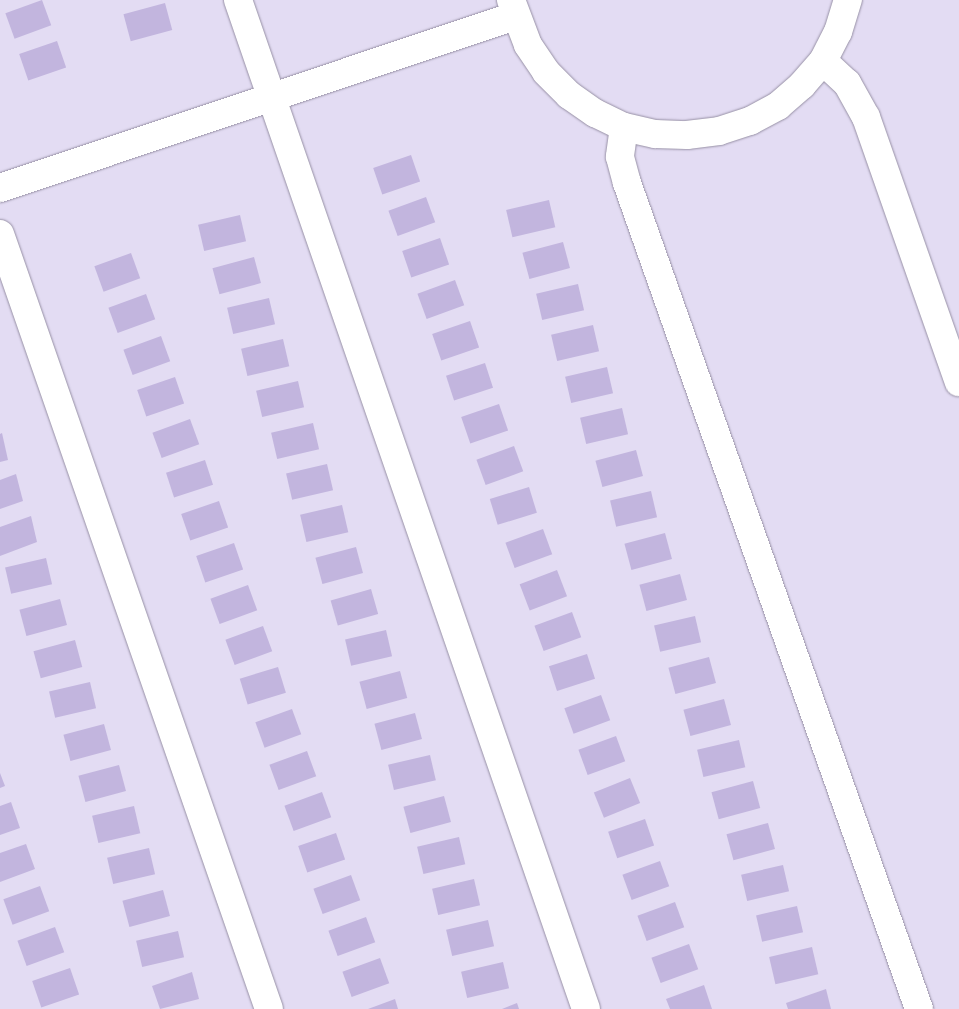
<!DOCTYPE html>
<style>
body{margin:0}
#map{position:relative;width:959px;height:1009px;overflow:hidden;background:#e3dcf3;font-family:Jost,sans-serif}
div>[style]{position:absolute}
.building>*{inset:0;background:#c2b5de;transform-origin:0 0}
.roads{filter:drop-shadow(0 0 1px #9790a5) drop-shadow(0 0 1px #9790a5)}
.minor>*{height:28px;margin:-14px;padding:0 14px;transform-origin:14px;border-radius:14px;background:#fff}
span{translate:-50% -50%;white-space:nowrap;text-align:center;line-height:1.15;-webkit-text-stroke:4.5px #e3dcf3;paint-order:stroke}
</style>
<div id="map">
<div class="building">
<div style="left:42px;top:0;width:27px;height:39px;rotate:70deg"></div>
<div style="left:165px;top:3px;width:28px;height:43px;rotate:75deg"></div>
<div style="left:57px;top:41px;width:28px;height:40px;rotate:71deg"></div>
<div style="left:411px;top:155px;width:28px;height:40px;rotate:71deg"></div>
<div style="left:426px;top:197px;width:27px;height:40px;rotate:70deg"></div>
<div style="left:549px;top:200px;width:28px;height:44px;rotate:77deg"></div>
<div style="left:240px;top:215px;width:27px;height:43px;rotate:77deg"></div>
<div style="left:440px;top:238px;width:28px;height:40px;rotate:71deg"></div>
<div style="left:563px;top:242px;width:27px;height:42px;rotate:75deg"></div>
<div style="left:131px;top:253px;width:27px;height:39px;rotate:70deg"></div>
<div style="left:254px;top:257px;width:27px;height:43px;rotate:75deg"></div>
<div style="left:455px;top:280px;width:27px;height:40px;rotate:70deg"></div>
<div style="left:578px;top:284px;width:27px;height:43px;rotate:77deg"></div>
<div style="left:146px;top:294px;width:27px;height:40px;rotate:70deg"></div>
<div style="left:269px;top:298px;width:27px;height:43px;rotate:77deg"></div>
<div style="left:470px;top:321px;width:28px;height:40px;rotate:71deg"></div>
<div style="left:593px;top:325px;width:27px;height:43px;rotate:77deg"></div>
<div style="left:161px;top:336px;width:27px;height:40px;rotate:70deg"></div>
<div style="left:283px;top:339px;width:28px;height:43px;rotate:77deg"></div>
<div style="left:485px;top:363px;width:26px;height:41px;rotate:72deg"></div>
<div style="left:607px;top:367px;width:27px;height:43px;rotate:77deg"></div>
<div style="left:175px;top:377px;width:28px;height:40px;rotate:71deg"></div>
<div style="left:298px;top:381px;width:27px;height:43px;rotate:77deg"></div>
<div style="left:499px;top:404px;width:28px;height:40px;rotate:71deg"></div>
<div style="left:622px;top:408px;width:27px;height:43px;rotate:77deg"></div>
<div style="left:190px;top:419px;width:27px;height:40px;rotate:70deg"></div>
<div style="left:313px;top:423px;width:27px;height:43px;rotate:77deg"></div>
<div style="clip-path:polygon(2px 433px,8px 460px,0 462px,0 434px)"></div>
<div style="left:514px;top:446px;width:27px;height:40px;rotate:70deg"></div>
<div style="left:636px;top:450px;width:27px;height:42px;rotate:75deg"></div>
<div style="left:205px;top:460px;width:26px;height:41px;rotate:72deg"></div>
<div style="left:327px;top:464px;width:27px;height:42px;rotate:77deg"></div>
<div style="clip-path:polygon(16px 474px,23px 501px,0 509px,0 480px)"></div>
<div style="left:529px;top:487px;width:27px;height:41px;rotate:73deg"></div>
<div style="left:651px;top:491px;width:27px;height:42px;rotate:77deg"></div>
<div style="left:219px;top:501px;width:28px;height:40px;rotate:71deg"></div>
<div style="left:342px;top:505px;width:28px;height:43px;rotate:77deg"></div>
<div style="clip-path:polygon(31px 516px,37px 542px,0 556px,0 527px)"></div>
<div style="left:543px;top:529px;width:27px;height:40px;rotate:70deg"></div>
<div style="left:665px;top:533px;width:27px;height:42px;rotate:75deg"></div>
<div style="left:234px;top:543px;width:28px;height:40px;rotate:71deg"></div>
<div style="left:356px;top:547px;width:27px;height:42px;rotate:75deg"></div>
<div style="left:46px;top:558px;width:27px;height:42px;rotate:77deg"></div>
<div style="left:557px;top:570px;width:28px;height:40px;rotate:69deg"></div>
<div style="left:680px;top:574px;width:27px;height:42px;rotate:75deg"></div>
<div style="left:248px;top:585px;width:27px;height:40px;rotate:70deg"></div>
<div style="left:371px;top:589px;width:26px;height:42px;rotate:74deg"></div>
<div style="left:60px;top:599px;width:27px;height:42px;rotate:75deg"></div>
<div style="left:572px;top:612px;width:27px;height:40px;rotate:70deg"></div>
<div style="left:695px;top:616px;width:27px;height:42px;rotate:77deg"></div>
<div style="left:263px;top:626px;width:27px;height:40px;rotate:70deg"></div>
<div style="left:386px;top:630px;width:27px;height:42px;rotate:77deg"></div>
<div style="left:75px;top:640px;width:28px;height:43px;rotate:75deg"></div>
<div style="left:587px;top:654px;width:26px;height:40px;rotate:72deg"></div>
<div style="left:709px;top:657px;width:27px;height:42px;rotate:75deg"></div>
<div style="left:278px;top:667px;width:27px;height:40px;rotate:73deg"></div>
<div style="left:400px;top:671px;width:28px;height:42px;rotate:75deg"></div>
<div style="left:90px;top:682px;width:27px;height:42px;rotate:77deg"></div>
<div style="left:601px;top:695px;width:27px;height:39px;rotate:70deg"></div>
<div style="left:724px;top:699px;width:27px;height:42px;rotate:75deg"></div>
<div style="left:292px;top:709px;width:27px;height:39px;rotate:70deg"></div>
<div style="left:415px;top:713px;width:27px;height:42px;rotate:75deg"></div>
<div style="left:104px;top:724px;width:27px;height:42px;rotate:75deg"></div>
<div style="left:616px;top:736px;width:27px;height:40px;rotate:70deg"></div>
<div style="left:739px;top:740px;width:28px;height:43px;rotate:77deg"></div>
<div style="left:307px;top:751px;width:27px;height:40px;rotate:70deg"></div>
<div style="left:430px;top:755px;width:26px;height:43px;rotate:77deg"></div>
<div style="left:119px;top:765px;width:27px;height:42px;rotate:75deg"></div>
<div style="clip-path:polygon(0 773px,5px 786px,0 788px)"></div>
<div style="left:630px;top:778px;width:27px;height:39px;rotate:68deg"></div>
<div style="left:753px;top:781px;width:28px;height:43px;rotate:75deg"></div>
<div style="left:322px;top:792px;width:27px;height:40px;rotate:70deg"></div>
<div style="left:444px;top:796px;width:27px;height:42px;rotate:75deg"></div>
<div style="clip-path:polygon(11px 802px,20px 828px,0 835px,0 806px)"></div>
<div style="left:134px;top:806px;width:28px;height:43px;rotate:77deg"></div>
<div style="left:645px;top:819px;width:28px;height:39px;rotate:71deg"></div>
<div style="left:768px;top:823px;width:27px;height:43px;rotate:75deg"></div>
<div style="left:336px;top:833px;width:28px;height:40px;rotate:71deg"></div>
<div style="left:459px;top:837px;width:28px;height:43px;rotate:77deg"></div>
<div style="clip-path:polygon(26px 844px,35px 869px,0 882px,0 853px)"></div>
<div style="left:149px;top:848px;width:27px;height:43px;rotate:77deg"></div>
<div style="left:660px;top:861px;width:27px;height:40px;rotate:70deg"></div>
<div style="left:783px;top:865px;width:27px;height:43px;rotate:77deg"></div>
<div style="left:351px;top:875px;width:27px;height:40px;rotate:70deg"></div>
<div style="left:474px;top:879px;width:27px;height:43px;rotate:77deg"></div>
<div style="left:40px;top:886px;width:27px;height:39px;rotate:70deg"></div>
<div style="left:163px;top:890px;width:27px;height:42px;rotate:75deg"></div>
<div style="left:675px;top:902px;width:27px;height:40px;rotate:70deg"></div>
<div style="left:797px;top:906px;width:27px;height:42px;rotate:77deg"></div>
<div style="left:366px;top:917px;width:27px;height:40px;rotate:70deg"></div>
<div style="left:488px;top:920px;width:27px;height:43px;rotate:77deg"></div>
<div style="left:55px;top:927px;width:27px;height:40px;rotate:70deg"></div>
<div style="left:178px;top:931px;width:27px;height:43px;rotate:77deg"></div>
<div style="left:689px;top:944px;width:27px;height:40px;rotate:70deg"></div>
<div style="left:812px;top:947px;width:28px;height:44px;rotate:77deg"></div>
<div style="left:380px;top:958px;width:27px;height:40px;rotate:70deg"></div>
<div style="left:503px;top:962px;width:27px;height:43px;rotate:77deg"></div>
<div style="left:70px;top:968px;width:28px;height:40px;rotate:71deg"></div>
<div style="clip-path:polygon(192px 972px,199px 999px,160px 1009px,152px 986px)"></div>
<div style="clip-path:polygon(704px 985px,712px 1009px,670px 1009px,666px 999px)"></div>
<div style="clip-path:polygon(826px 989px,831px 1009px,788px 1009px,786px 1003px)"></div>
<div style="clip-path:polygon(395px 999px,398px 1009px,368px 1009px)"></div>
<div style="clip-path:polygon(517px 1003px,519px 1009px,502px 1009px)"></div>
</div>
<div class="roads">
<div class="minor">
<div style="left:238px;top:0;width:1067px;rotate:70.97deg"></div>
<div style="left:511px;top:0;width:48px;rotate:69.3deg"></div>
<div style="left:528px;top:45px;width:32px;rotate:56deg"></div>
<div style="left:546px;top:72px;width:33px;rotate:45deg"></div>
<div style="left:569px;top:95px;width:32px;rotate:35deg"></div>
<div style="left:595px;top:113px;width:32px;rotate:26deg"></div>
<div style="left:624px;top:127px;width:32px;rotate:13deg"></div>
<div style="left:655px;top:134px;width:32px;rotate:2deg"></div>
<div style="left:687px;top:135px;width:32px;rotate:-7deg"></div>
<div style="left:719px;top:131px;width:33px;rotate:-18deg"></div>
<div style="left:750px;top:121px;width:32px;rotate:-28deg"></div>
<div style="left:778px;top:106px;width:32px;rotate:-41deg"></div>
<div style="left:802px;top:85px;width:32px;rotate:-49deg"></div>
<div style="left:823px;top:61px;width:33px;rotate:-63deg"></div>
<div style="left:838px;top:32px;width:34px;rotate:-73deg"></div>
<div style="left:823px;top:61px;width:33px;rotate:43deg"></div>
<div style="left:847px;top:83px;width:39px;rotate:61deg"></div>
<div style="left:866px;top:117px;width:281px;rotate:70.7deg"></div>
<div style="left:624px;top:127px;width:30px;rotate:98deg"></div>
<div style="left:620px;top:157px;width:27px;rotate:75deg"></div>
<div style="left:627px;top:183px;width:876px;rotate:70.53deg"></div>
<div style="left:0;top:188px;width:543px;rotate:-18.47deg"></div>
<div style="left:0;top:234px;width:820px;rotate:70.86deg"></div>
</div>
</div>
</div>
